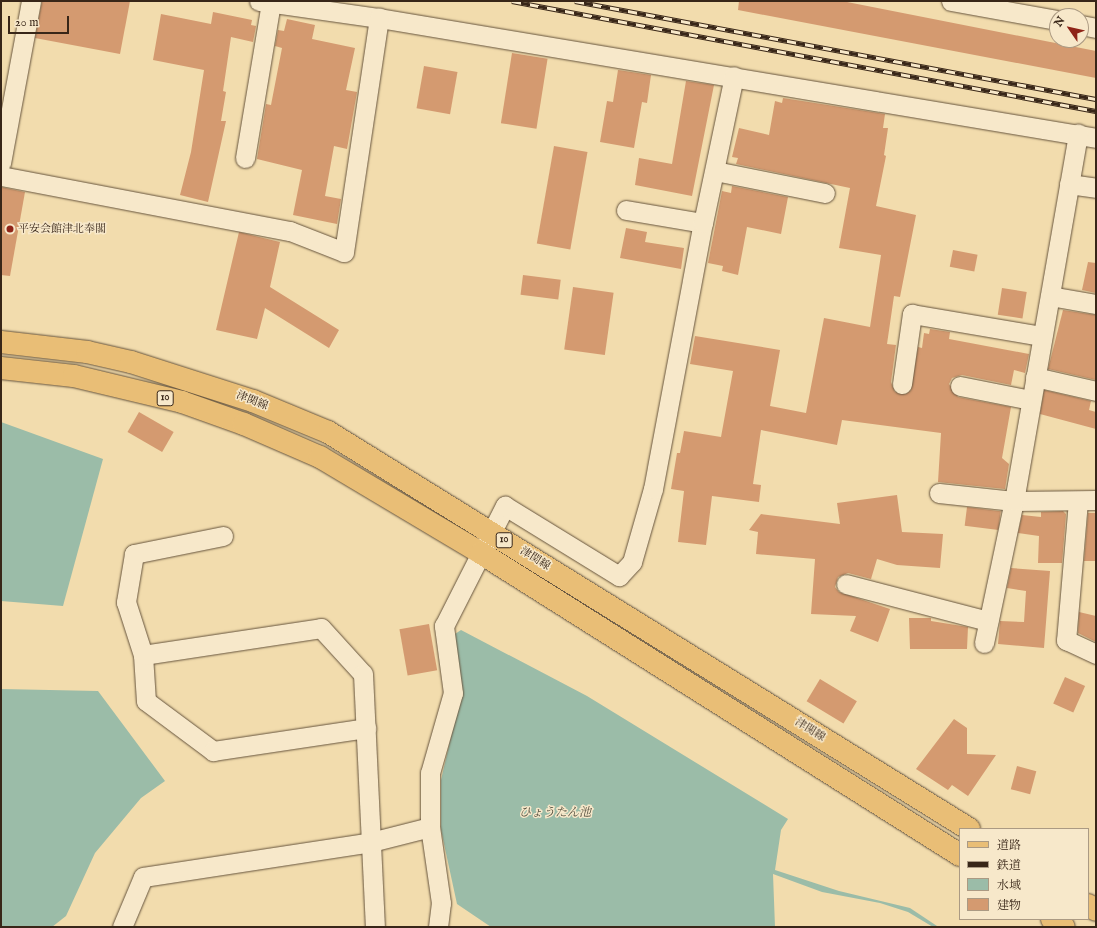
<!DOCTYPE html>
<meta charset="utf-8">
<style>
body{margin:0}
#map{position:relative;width:1097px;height:928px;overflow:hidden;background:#f2dcad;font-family:"IM FELL English","Noto Serif JP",serif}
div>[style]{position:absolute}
.water>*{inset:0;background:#9bbca8}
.building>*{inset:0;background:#d49a70;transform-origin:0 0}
.roads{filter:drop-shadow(0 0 1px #66543d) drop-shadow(0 0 1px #66543d)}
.minor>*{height:19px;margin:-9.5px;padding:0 9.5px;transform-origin:9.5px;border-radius:9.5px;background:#f7e8ca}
.primary>*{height:22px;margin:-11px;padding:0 11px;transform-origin:11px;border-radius:11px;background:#e9be76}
.rail>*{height:4.5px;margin-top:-2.25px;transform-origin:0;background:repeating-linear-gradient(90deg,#f7e8ca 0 9px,#382618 0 18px);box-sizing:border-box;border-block:1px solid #382618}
.dots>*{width:11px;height:11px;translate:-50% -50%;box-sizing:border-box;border:2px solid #f7e8ca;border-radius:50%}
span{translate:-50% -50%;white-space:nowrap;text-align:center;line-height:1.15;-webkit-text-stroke:3px #f7e8ca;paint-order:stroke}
.shield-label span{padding:1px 3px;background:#f7e8ca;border:1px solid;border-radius:3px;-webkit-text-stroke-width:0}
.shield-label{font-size:10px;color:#382618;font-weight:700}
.poi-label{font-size:11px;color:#382618}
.left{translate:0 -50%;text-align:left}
.street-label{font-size:11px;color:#382618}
.water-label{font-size:12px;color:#514c3c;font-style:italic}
.frame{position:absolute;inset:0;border:2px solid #382618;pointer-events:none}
.legend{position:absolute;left:959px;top:828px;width:130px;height:92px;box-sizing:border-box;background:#f7e8ca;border:1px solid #ab9a83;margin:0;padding:5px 7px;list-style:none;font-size:12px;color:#382618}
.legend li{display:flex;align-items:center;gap:8px;height:20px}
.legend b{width:20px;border:1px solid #ab9a83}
.north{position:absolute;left:1049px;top:8px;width:40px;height:40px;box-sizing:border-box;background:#f7e8ca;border:1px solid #ab9a83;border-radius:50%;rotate:304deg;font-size:11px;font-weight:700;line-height:16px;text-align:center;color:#382618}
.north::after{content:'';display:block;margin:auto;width:14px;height:18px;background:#8f2418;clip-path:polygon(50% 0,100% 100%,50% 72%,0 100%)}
.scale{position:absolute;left:8px;top:16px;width:61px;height:18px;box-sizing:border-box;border:2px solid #382618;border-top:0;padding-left:5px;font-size:12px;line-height:14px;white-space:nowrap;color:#382618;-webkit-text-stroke:3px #f7e8ca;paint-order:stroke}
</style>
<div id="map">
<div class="water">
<div style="clip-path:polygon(1px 422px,103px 459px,63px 606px,1px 601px)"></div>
<div style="clip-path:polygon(461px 630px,587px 696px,788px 819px,781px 830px,775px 870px,839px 891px,910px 908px,937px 926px,933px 927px,908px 912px,880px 903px,822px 892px,773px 874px,775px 927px,491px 927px,457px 904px,441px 830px,441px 780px,461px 693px,455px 634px)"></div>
<div style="clip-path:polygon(1px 689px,98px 691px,165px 781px,141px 798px,95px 853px,66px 916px,52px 927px,1px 927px)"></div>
</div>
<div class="building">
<div style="clip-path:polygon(42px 1px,130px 1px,120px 54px,35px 38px)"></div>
<div style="clip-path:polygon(739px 1px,842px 1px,1096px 51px,1096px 78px,738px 10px)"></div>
<div style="clip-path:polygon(213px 12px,252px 20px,251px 25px,256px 26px,253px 42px,231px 37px,223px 91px,226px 92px,221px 121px,226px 121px,208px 202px,180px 195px,191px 152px,204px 70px,153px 60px,161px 14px,211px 24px)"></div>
<div style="clip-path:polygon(287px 19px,315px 25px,312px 39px,355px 48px,346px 90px,357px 92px,347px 149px,334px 146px,325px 196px,341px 199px,337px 224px,293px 215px,302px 170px,257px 159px,266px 104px,271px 105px,282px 48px,275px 46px,278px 30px,284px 31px)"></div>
<div style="left:512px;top:53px;width:36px;height:71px;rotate:9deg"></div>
<div style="left:424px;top:66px;width:34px;height:43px;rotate:10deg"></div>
<div style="clip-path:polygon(618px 70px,651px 75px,647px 103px,642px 102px,634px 148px,600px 142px,607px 101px,613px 102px)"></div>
<div style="clip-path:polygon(686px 81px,714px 85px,692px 196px,635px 185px,639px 158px,672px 164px)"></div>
<div style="clip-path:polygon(783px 98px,885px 114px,883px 128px,888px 128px,884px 155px,886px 156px,876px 206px,916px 215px,900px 297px,894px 296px,887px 344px,896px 345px,891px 382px,895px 392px,906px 394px,911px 390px,918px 347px,922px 348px,924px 333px,929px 334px,930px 329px,950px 332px,949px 339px,1029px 354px,1025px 373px,1014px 370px,1011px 385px,962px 375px,952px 378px,949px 384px,958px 397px,1011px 407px,1002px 458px,1009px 464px,1005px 489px,938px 482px,941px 433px,842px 420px,837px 445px,761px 430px,753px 484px,761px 485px,759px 502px,712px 496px,706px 545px,678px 542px,684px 491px,671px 489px,677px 453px,680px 453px,684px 431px,721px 437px,733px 371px,690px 364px,695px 336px,780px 350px,770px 406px,806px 413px,824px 318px,870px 327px,881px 255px,839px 248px,850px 188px,736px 164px,738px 158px,732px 157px,739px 128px,769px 135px,775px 101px,782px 103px)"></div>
<div style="left:554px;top:146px;width:34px;height:99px;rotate:10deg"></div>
<div style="clip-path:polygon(732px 186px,788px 197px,781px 234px,747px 227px,738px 275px,722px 271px,723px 266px,708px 263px,722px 191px,731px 193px)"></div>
<div style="clip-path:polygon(1px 187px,25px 192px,10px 276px,1px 275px)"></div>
<div style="clip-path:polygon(626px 228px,647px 232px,645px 242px,684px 248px,681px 269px,620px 258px)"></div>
<div style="clip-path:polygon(239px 232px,280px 242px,270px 287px,339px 330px,329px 348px,265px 308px,257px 339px,216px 330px)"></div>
<div style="left:953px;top:250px;width:25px;height:17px;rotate:11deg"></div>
<div style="clip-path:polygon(1088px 262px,1096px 263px,1096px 293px,1082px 290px)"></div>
<div style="left:523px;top:275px;width:38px;height:20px;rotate:7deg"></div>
<div style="left:573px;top:287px;width:41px;height:63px;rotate:8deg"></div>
<div style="left:1002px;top:288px;width:25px;height:27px;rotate:9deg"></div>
<div style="clip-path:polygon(1063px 310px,1096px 315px,1096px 380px,1048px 369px)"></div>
<div style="clip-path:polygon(1044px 390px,1091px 401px,1089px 410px,1096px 412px,1096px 429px,1040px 414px)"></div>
<div style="left:139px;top:412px;width:40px;height:23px;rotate:30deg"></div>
<div style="clip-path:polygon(897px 495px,902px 532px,943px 534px,940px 568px,897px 565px,877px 559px,871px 579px,848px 573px,838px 577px,835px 587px,839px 592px,890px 609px,878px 642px,850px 631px,856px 616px,811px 614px,815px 559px,756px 554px,758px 532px,749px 530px,761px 514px,840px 524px,837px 503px)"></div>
<div style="left:967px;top:507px;width:34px;height:19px;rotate:7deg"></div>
<div style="clip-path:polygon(1063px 511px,1066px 514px,1062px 563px,1038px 563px,1039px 536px,1018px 533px,1022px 515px,1041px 517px,1041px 512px)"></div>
<div style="clip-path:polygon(1088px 513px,1096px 513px,1096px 561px,1084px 561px)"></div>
<div style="clip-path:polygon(1011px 568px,1050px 571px,1044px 648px,998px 644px,1000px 621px,1024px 622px,1026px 591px,1007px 588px)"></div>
<div style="clip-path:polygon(1079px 612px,1096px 616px,1096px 642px,1078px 633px)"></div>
<div style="clip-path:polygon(909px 618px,931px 618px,931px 621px,968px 627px,967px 649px,910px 649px)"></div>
<div style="left:429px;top:624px;width:47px;height:30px;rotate:80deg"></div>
<div style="left:1065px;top:677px;width:22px;height:29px;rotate:24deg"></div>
<div style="left:820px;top:679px;width:43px;height:26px;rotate:31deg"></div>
<div style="clip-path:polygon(954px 719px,967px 728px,967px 754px,996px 755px,968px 796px,952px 785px,948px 790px,916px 769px)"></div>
<div style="left:1017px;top:766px;width:20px;height:24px;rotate:15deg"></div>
</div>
<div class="roads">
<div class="minor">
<div style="left:259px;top:1px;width:121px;rotate:8.1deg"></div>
<div style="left:379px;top:18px;width:727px;rotate:9.5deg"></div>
<div style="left:951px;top:1px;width:108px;rotate:10.2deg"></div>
<div style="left:1081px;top:25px;width:15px;rotate:11deg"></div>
<div style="left:245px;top:158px;width:157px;rotate:-80.5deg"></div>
<div style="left:1px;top:163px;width:165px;rotate:-79.5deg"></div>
<div style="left:715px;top:171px;width:112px;rotate:11.3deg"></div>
<div style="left:1px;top:176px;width:294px;rotate:10.8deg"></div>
<div style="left:290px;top:231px;width:58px;rotate:21.3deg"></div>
<div style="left:344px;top:252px;width:237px;rotate:-81.5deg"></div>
<div style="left:1069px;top:184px;width:27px;rotate:8deg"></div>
<div style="left:626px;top:210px;width:78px;rotate:9.6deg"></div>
<div style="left:1050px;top:296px;width:47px;rotate:9.9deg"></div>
<div style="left:1035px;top:377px;width:63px;rotate:12.9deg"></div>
<div style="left:902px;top:384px;width:71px;rotate:-81.9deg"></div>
<div style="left:912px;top:314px;width:132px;rotate:9.6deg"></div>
<div style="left:960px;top:386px;width:72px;rotate:11.2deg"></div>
<div style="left:939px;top:493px;width:75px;rotate:6.1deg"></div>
<div style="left:1014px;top:501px;width:82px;rotate:-0.7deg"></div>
<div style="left:1078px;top:501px;width:140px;rotate:94.9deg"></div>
<div style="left:1066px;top:640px;width:33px;rotate:25deg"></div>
<div style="left:223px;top:536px;width:91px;rotate:168.6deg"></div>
<div style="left:134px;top:554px;width:49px;rotate:99.5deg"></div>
<div style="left:126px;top:602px;width:56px;rotate:72.2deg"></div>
<div style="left:143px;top:655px;width:46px;rotate:86.3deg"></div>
<div style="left:146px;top:701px;width:84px;rotate:36.7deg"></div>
<div style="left:213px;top:751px;width:155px;rotate:-8.5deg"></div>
<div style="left:846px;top:584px;width:147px;rotate:14.6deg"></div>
<div style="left:984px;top:643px;width:145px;rotate:-78.1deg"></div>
<div style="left:1014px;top:501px;width:373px;rotate:-80.1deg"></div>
<div style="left:143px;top:655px;width:180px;rotate:-8.6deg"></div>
<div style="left:321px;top:628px;width:62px;rotate:47.6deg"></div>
<div style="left:363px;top:674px;width:253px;rotate:87.3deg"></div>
<div style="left:122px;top:927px;width:54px;rotate:-67.2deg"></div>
<div style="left:143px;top:877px;width:231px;rotate:-8.7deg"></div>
<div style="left:371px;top:842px;width:61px;rotate:-14.3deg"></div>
<div style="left:438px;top:927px;width:24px;rotate:-83deg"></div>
<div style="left:441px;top:903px;width:77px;rotate:-98.2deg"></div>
<div style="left:430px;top:827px;width:54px;rotate:-90deg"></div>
<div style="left:430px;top:773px;width:83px;rotate:-74deg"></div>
<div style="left:453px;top:693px;width:68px;rotate:-97.7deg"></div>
<div style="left:444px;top:626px;width:135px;rotate:-63.1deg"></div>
<div style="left:505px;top:506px;width:134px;rotate:31.6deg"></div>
<div style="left:619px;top:576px;width:19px;rotate:-47deg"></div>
<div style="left:632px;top:562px;width:76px;rotate:-74deg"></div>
<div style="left:653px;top:489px;width:271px;rotate:-79.4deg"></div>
<div style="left:703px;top:223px;width:150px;rotate:-78.1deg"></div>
</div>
<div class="primary">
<div style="left:1px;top:342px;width:87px;rotate:6.6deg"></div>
<div style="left:87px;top:352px;width:45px;rotate:12.8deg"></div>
<div style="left:131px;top:362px;width:128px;rotate:17.7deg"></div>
<div style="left:253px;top:401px;width:81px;rotate:22.5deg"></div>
<div style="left:328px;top:432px;width:754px;rotate:31.77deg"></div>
<div style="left:1px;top:368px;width:73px;rotate:6.3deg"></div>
<div style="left:74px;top:376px;width:111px;rotate:13.5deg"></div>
<div style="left:182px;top:402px;width:66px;rotate:19.5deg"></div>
<div style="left:244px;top:424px;width:83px;rotate:23.5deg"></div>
<div style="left:320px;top:457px;width:187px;rotate:30.8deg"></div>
<div style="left:481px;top:553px;width:566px;rotate:32.23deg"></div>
<div style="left:1088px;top:905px;width:9px;rotate:32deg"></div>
<div style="left:1052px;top:919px;width:14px;rotate:34deg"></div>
</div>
</div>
<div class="rail">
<div style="left:512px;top:1px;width:594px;rotate:10.67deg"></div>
<div style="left:575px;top:1px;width:530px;rotate:10.65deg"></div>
</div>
<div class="dots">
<div style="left:10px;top:229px;background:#8f2418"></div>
</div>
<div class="shield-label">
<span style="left:165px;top:398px">10</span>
<span style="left:504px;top:540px">10</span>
</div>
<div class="poi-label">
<span class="left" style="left:18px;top:229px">平安会館津北奉閣</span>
</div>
<div class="street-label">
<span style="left:252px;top:401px;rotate:21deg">津関線</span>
<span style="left:535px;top:559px;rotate:32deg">津関線</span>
<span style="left:810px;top:730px;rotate:32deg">津関線</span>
</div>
<div class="water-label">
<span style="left:555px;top:813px">ひょうたん池</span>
</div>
<div class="frame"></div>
<ul class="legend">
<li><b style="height:5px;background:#e9be76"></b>道路</li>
<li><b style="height:5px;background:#382618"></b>鉄道</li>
<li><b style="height:11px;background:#9bbca8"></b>水域</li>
<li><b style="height:11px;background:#d49a70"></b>建物</li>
</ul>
<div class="north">N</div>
<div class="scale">20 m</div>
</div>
